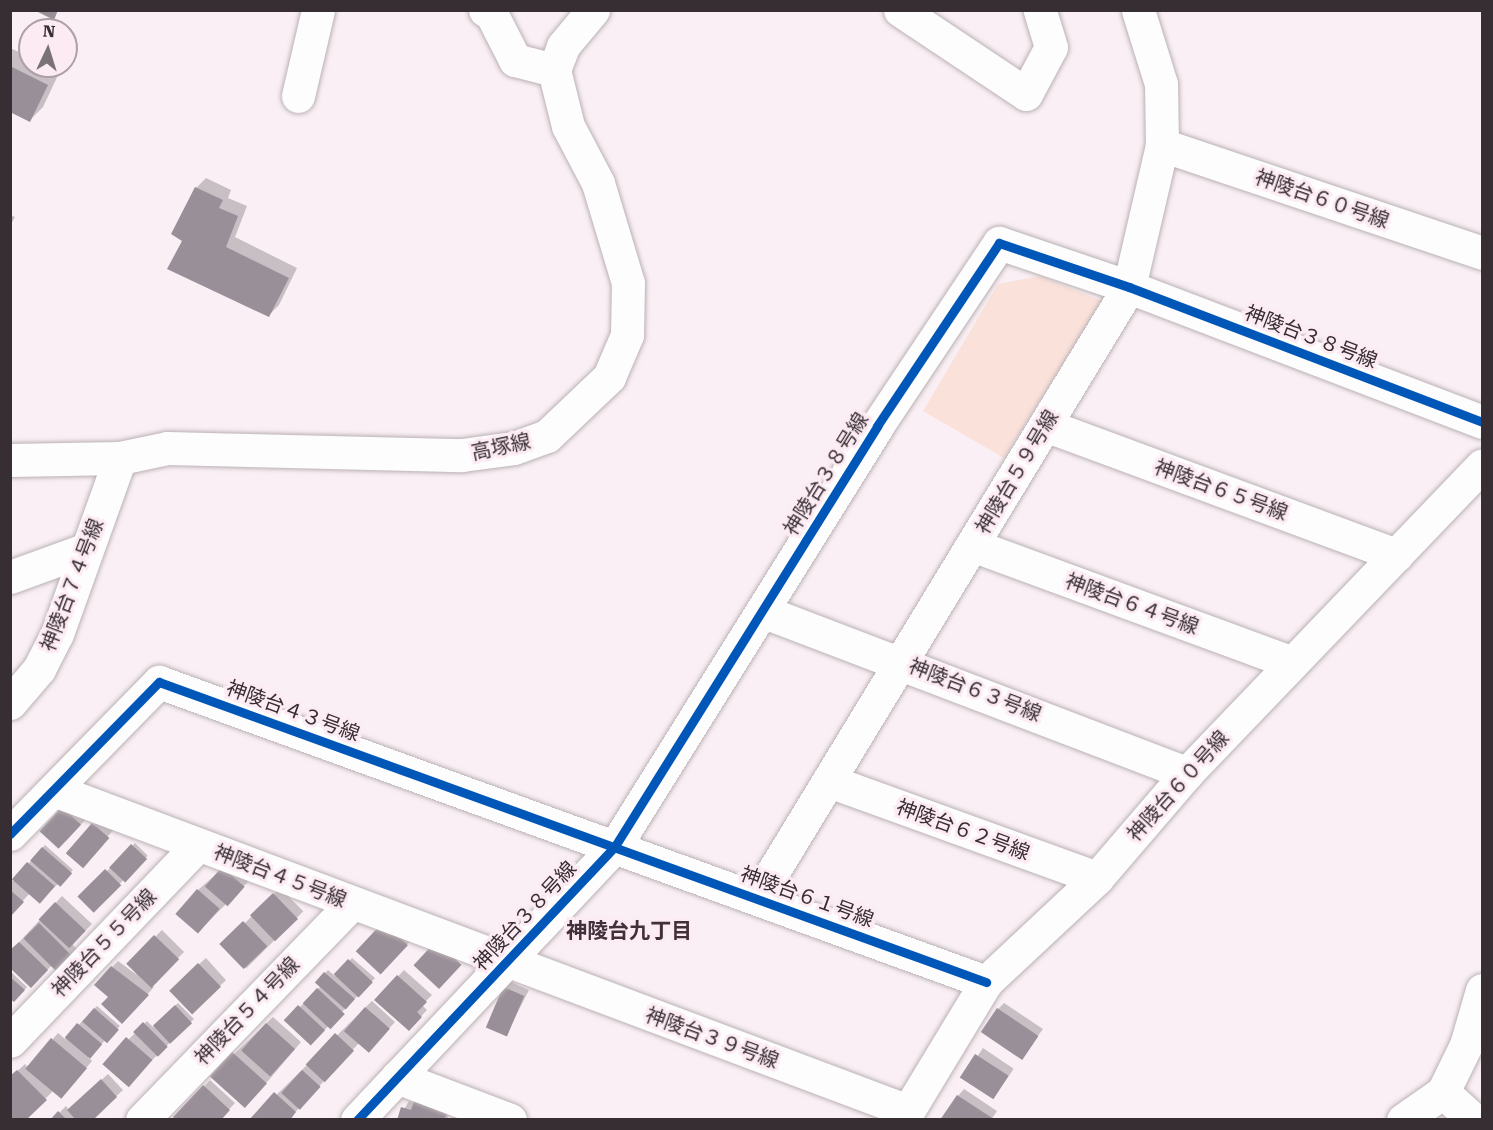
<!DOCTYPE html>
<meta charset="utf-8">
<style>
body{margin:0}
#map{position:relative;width:1493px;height:1130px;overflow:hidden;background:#f9eff4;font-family:"Roboto Serif","Noto Sans JP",serif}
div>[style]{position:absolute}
.green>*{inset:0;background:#fae1da}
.shadow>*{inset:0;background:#0003;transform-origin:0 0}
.building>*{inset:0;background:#998f98;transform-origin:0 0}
.roads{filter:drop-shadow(0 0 2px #bab1b5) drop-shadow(0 0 2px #bab1b5)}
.minor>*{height:33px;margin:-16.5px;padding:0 16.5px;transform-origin:16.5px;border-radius:16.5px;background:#fefdfd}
.cycleway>*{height:9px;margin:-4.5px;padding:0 4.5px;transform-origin:4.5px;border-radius:4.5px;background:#0057b8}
span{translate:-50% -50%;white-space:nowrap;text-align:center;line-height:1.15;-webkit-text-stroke:6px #fdebf4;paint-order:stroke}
.street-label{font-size:20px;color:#372e33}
.neighbourhood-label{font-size:21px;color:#413039;font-weight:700}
.frame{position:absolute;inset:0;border:12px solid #372e33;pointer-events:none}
.north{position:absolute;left:18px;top:18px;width:60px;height:60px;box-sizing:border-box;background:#fdebf4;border:2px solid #ae9fa7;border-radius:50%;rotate:4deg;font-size:16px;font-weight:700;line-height:24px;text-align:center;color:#372e33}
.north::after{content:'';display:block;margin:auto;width:21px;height:27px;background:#7b7277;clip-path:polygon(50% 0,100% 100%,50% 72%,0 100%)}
</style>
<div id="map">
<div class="green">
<div style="clip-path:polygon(1040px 276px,1102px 301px,1004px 458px,923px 411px,998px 284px)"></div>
</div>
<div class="shadow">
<div style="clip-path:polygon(10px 48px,30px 57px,30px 66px,49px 66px,60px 71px,43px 107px,30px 120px,10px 110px)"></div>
<div style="clip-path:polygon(206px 178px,231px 190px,228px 198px,247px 206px,235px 237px,297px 268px,279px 305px,269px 315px,184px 240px,196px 188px)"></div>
<div style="clip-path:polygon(10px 215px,15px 217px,10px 226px)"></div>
<div style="clip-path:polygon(63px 808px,87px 818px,66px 841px)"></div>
<div style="left:100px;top:818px;width:18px;height:47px;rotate:41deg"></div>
<div style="left:135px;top:843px;width:18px;height:77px;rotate:45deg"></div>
<div style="clip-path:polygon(45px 845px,73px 870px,46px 895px,30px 893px,10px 915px,10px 878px,13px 881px)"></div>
<div style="clip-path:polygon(223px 868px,250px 880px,205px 925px,198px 890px)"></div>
<div style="left:280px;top:888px;width:33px;height:81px;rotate:45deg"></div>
<div style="clip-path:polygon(62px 896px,92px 924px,72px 944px,77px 949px,56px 969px,52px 965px,31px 986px,10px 952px)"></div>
<div style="clip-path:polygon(384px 923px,413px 938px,387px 966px)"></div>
<div style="clip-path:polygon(162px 930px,184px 952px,151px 985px,154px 987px,129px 1015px,110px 996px,112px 967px,118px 961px,137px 975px,128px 964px)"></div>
<div style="left:206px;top:958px;width:30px;height:47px;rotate:48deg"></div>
<div style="clip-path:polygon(352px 958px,375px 978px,311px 1044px,286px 1021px,321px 986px,317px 982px,328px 970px,335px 976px)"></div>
<div style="clip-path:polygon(404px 970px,432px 995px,422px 1005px,427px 1010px,415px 1023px,376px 1000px)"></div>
<div style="clip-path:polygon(10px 971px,27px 987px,14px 1000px,10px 996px)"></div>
<div style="clip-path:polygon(511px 982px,529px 990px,506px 1035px,505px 988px)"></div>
<div style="clip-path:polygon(372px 1001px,395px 1022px,374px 1045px,359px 1043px,288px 1120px,251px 1120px)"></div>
<div style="clip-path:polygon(178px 1003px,194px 1019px,134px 1078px,104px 1064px,147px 1021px,153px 1027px)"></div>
<div style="clip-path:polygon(1004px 1003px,1043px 1029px,1022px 1057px,998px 1009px)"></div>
<div style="clip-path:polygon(97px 1006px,120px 1026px,88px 1057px,92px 1061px,67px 1091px,53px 1091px,24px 1120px,10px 1078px,25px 1064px,28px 1068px,58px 1033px,65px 1039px)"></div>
<div style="clip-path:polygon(273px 1017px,301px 1042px,251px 1101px,211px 1076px)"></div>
<div style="left:983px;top:1048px;width:37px;height:36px;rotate:34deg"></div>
<div style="clip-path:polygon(108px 1074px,123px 1090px,91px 1120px,52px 1120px,66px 1106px,69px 1110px)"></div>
<div style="clip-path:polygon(210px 1080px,235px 1103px,219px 1120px,169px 1120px,174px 1119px)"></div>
<div style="clip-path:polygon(964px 1089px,997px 1111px,991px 1120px,958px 1096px)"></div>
<div style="clip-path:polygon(409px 1101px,415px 1103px,454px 1101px,447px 1120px,398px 1120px)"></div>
</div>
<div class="building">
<div style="clip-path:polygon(34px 10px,58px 10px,54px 20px)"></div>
<div style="clip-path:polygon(10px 66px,48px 85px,30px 122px,10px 112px)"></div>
<div style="clip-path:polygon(195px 187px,223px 200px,219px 208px,238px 216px,226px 247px,289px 278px,269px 317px,167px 269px,182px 241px,171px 234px)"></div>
<div style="left:62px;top:807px;width:26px;height:33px;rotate:43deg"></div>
<div style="left:92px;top:823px;width:23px;height:40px;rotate:41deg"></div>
<div style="left:131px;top:844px;width:22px;height:32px;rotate:43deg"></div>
<div style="left:42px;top:847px;width:40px;height:18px;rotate:41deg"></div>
<div style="left:27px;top:862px;width:37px;height:23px;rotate:41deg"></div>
<div style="left:222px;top:867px;width:30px;height:26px;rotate:41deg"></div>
<div style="left:105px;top:869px;width:23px;height:39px;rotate:45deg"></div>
<div style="left:197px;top:889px;width:30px;height:33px;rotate:41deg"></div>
<div style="clip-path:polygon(10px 890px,24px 902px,10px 917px)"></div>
<div style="left:273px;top:893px;width:36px;height:32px;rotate:46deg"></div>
<div style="left:55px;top:902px;width:42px;height:24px;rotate:43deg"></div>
<div style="left:243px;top:921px;width:35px;height:33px;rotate:46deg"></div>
<div style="left:383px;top:922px;width:34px;height:40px;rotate:43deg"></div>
<div style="left:39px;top:923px;width:47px;height:22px;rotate:45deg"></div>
<div style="left:154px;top:935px;width:35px;height:40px;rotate:44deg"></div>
<div style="left:436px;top:941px;width:35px;height:33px;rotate:43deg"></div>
<div style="clip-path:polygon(19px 942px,48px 970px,31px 988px,10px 968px,10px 950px)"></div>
<div style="left:348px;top:959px;width:34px;height:21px;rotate:43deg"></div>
<div style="left:198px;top:963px;width:33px;height:40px;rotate:46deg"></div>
<div style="clip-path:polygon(111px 966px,149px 995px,122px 1024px,101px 1004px,108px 997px,94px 985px)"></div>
<div style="left:324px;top:972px;width:41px;height:14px;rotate:41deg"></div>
<div style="clip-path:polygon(397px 975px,427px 1002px,417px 1012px,422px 1017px,409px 1031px,374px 1000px)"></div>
<div style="clip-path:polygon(10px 977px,25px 990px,14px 1002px,10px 999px)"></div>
<div style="left:503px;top:987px;width:23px;height:44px;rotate:23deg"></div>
<div style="left:317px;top:988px;width:38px;height:21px;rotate:43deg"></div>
<div style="left:175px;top:1005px;width:25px;height:30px;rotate:47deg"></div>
<div style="left:298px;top:1005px;width:37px;height:21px;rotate:43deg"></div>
<div style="left:365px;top:1007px;width:33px;height:32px;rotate:41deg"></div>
<div style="left:94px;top:1008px;width:33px;height:18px;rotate:41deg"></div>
<div style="left:997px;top:1008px;width:50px;height:29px;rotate:34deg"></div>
<div style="left:143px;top:1022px;width:35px;height:14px;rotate:45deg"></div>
<div style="left:77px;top:1023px;width:33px;height:19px;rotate:40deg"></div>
<div style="left:266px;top:1023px;width:39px;height:37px;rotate:42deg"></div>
<div style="left:335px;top:1033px;width:26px;height:43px;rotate:43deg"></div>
<div style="left:126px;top:1037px;width:35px;height:36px;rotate:41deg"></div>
<div style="left:51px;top:1038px;width:47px;height:40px;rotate:40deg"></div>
<div style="left:232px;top:1052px;width:47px;height:33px;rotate:42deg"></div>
<div style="left:975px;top:1054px;width:40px;height:28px;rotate:33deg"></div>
<div style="clip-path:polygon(17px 1070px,47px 1100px,26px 1120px,10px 1120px,10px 1076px)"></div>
<div style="left:302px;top:1070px;width:25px;height:31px;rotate:42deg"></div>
<div style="clip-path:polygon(101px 1079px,117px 1097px,93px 1120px,76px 1120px,67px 1110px)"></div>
<div style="clip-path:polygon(203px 1085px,230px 1110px,221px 1120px,176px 1120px,173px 1117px)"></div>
<div style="clip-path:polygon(274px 1092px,296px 1112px,290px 1120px,249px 1120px)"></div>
<div style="clip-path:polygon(957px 1095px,992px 1118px,991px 1120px,940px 1120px)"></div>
<div style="clip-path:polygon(416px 1096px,449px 1108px,444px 1120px,397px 1120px,401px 1107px,411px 1110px)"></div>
<div style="clip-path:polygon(58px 1111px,67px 1120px,50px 1120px)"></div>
</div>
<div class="roads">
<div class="minor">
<div style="left:485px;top:10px;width:7px;rotate:27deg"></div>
<div style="left:491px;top:13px;width:53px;rotate:62.9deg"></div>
<div style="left:515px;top:60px;width:40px;rotate:14.4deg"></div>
<div style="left:900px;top:10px;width:151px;rotate:33.7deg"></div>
<div style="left:1026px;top:94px;width:53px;rotate:-62deg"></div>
<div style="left:1051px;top:47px;width:39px;rotate:-107deg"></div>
<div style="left:298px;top:96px;width:88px;rotate:-76.9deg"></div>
<div style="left:1162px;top:145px;width:338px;rotate:18.6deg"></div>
<div style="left:1045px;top:425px;width:375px;rotate:20.3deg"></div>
<div style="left:10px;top:460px;width:110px;rotate:-1deg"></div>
<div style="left:120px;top:458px;width:48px;rotate:-12deg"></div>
<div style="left:167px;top:448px;width:295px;rotate:1.4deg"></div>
<div style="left:462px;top:455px;width:52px;rotate:-7.7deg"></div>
<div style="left:514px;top:448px;width:35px;rotate:-20deg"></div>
<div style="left:547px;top:436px;width:86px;rotate:-43.6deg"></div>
<div style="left:609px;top:377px;width:46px;rotate:-66.8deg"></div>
<div style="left:627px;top:335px;width:52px;rotate:-88.9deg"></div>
<div style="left:628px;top:283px;width:104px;rotate:-106.7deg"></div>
<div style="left:598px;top:183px;width:64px;rotate:-117.8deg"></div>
<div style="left:568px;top:126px;width:58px;rotate:-104deg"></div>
<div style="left:554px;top:70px;width:26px;rotate:-69deg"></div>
<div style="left:563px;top:46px;width:47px;rotate:-50.2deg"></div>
<div style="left:972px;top:545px;width:341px;rotate:20.2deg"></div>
<div style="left:10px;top:577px;width:82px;rotate:-20deg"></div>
<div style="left:762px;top:611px;width:455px;rotate:20.9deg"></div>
<div style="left:10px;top:703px;width:45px;rotate:-49.5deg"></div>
<div style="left:39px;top:669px;width:39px;rotate:-63deg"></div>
<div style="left:57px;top:634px;width:187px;rotate:-70.3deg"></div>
<div style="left:829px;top:781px;width:285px;rotate:19.9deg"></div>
<div style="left:54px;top:790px;width:912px;rotate:20.6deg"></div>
<div style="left:908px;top:1111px;width:10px;rotate:119deg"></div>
<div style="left:10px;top:834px;width:213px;rotate:-45.6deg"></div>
<div style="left:159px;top:682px;width:880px;rotate:19.94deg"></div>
<div style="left:757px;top:898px;width:715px;rotate:-58.67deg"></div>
<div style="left:1129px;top:287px;width:146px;rotate:-76.9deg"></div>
<div style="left:1162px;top:145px;width:61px;rotate:-90.9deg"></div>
<div style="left:1161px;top:84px;width:77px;rotate:-107.3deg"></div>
<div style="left:10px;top:1041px;width:272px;rotate:-46.2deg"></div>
<div style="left:397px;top:1077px;width:121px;rotate:20.8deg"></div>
<div style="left:1443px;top:1092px;width:42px;rotate:42.1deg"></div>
<div style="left:908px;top:1111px;width:151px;rotate:-58.8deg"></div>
<div style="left:986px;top:982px;width:152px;rotate:-43.1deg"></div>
<div style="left:1097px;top:878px;width:138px;rotate:-49.4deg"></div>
<div style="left:1187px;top:773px;width:426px;rotate:-46.2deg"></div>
<div style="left:142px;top:1120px;width:302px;rotate:-45.9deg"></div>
<div style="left:357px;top:1120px;width:376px;rotate:-46.7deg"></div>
<div style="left:615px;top:846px;width:495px;rotate:-58deg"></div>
<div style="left:877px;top:426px;width:220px;rotate:-56.3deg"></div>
<div style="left:999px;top:243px;width:137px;rotate:18.7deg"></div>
<div style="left:1129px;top:287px;width:378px;rotate:20.9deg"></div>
<div style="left:1403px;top:1120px;width:49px;rotate:-35deg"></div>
<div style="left:1443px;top:1092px;width:52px;rotate:-63.9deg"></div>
<div style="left:1466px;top:1045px;width:57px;rotate:-73.8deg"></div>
</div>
</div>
<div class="cycleway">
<div style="left:10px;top:834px;width:213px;rotate:-45.6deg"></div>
<div style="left:159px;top:682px;width:880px;rotate:19.94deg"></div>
<div style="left:357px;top:1120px;width:376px;rotate:-46.7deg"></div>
<div style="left:615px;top:846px;width:495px;rotate:-58deg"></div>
<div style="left:877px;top:426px;width:220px;rotate:-56.3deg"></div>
<div style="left:999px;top:243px;width:137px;rotate:18.7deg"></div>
<div style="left:1129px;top:287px;width:378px;rotate:20.9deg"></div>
</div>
<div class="street-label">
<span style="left:1322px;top:199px;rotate:19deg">神陵台６０号線</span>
<span style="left:1311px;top:337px;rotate:21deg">神陵台３８号線</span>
<span style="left:501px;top:447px;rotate:-12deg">高塚線</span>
<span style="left:1017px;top:472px;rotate:-59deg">神陵台５９号線</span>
<span style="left:826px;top:474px;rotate:-58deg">神陵台３８号線</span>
<span style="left:1221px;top:490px;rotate:20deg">神陵台６５号線</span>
<span style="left:72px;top:585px;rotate:-69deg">神陵台７４号線</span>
<span style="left:1132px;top:604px;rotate:20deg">神陵台６４号線</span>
<span style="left:975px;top:690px;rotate:21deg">神陵台６３号線</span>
<span style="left:293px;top:711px;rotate:20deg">神陵台４３号線</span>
<span style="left:1178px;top:786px;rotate:-48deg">神陵台６０号線</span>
<span style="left:963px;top:830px;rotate:20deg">神陵台６２号線</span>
<span style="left:280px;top:876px;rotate:21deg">神陵台４５号線</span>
<span style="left:807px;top:897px;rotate:20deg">神陵台６１号線</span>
<span style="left:525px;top:916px;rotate:-47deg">神陵台３８号線</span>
<span style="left:104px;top:943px;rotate:-46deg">神陵台５５号線</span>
<span style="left:247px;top:1011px;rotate:-46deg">神陵台５４号線</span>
<span style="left:712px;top:1038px;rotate:20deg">神陵台３９号線</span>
</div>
<div class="neighbourhood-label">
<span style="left:629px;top:931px">神陵台九丁目</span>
</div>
<div class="frame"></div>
<div class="north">N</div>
</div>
